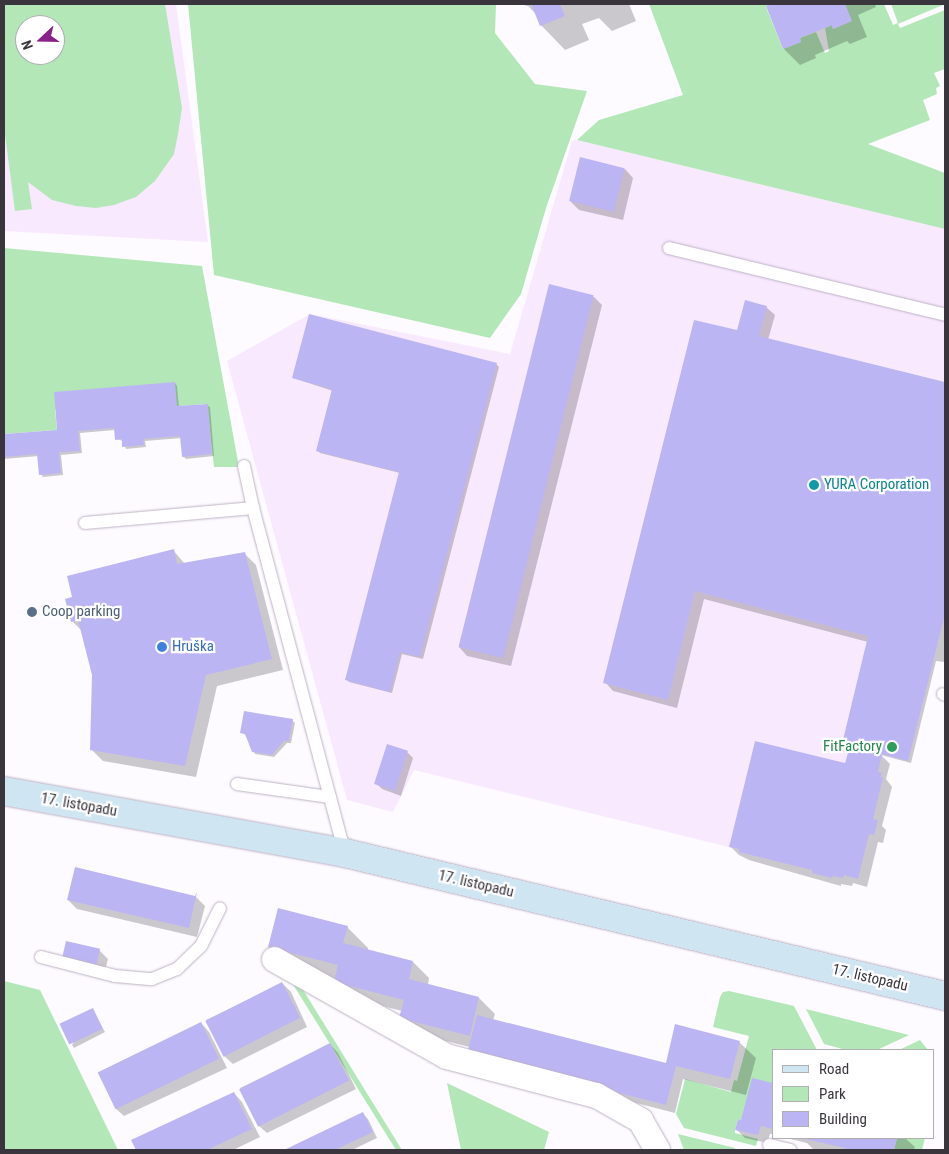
<!DOCTYPE html>
<meta charset="utf-8">
<style>
body{margin:0}
#map{position:relative;width:949px;height:1154px;overflow:hidden;background:#fdfbff;font-family:"Roboto Condensed",sans-serif}
div>[style]{position:absolute}
.built>*{inset:0;background:#f8e9fe}
.green>*{inset:0;background:#b3e7b7}
.shadow>*{inset:0;background:#0003}
.building>*{inset:0;background:#bcb5f4;transform-origin:0 0}
.roads{filter:drop-shadow(0 0 1px #beb1c4) drop-shadow(0 0 1px #beb1c4)}
.lane>*{height:12px;margin:-6px;padding:0 6px;transform-origin:6px;border-radius:6px;background:#fff}
.street>*{height:25px;margin:-12.5px;padding:0 12.5px;transform-origin:12.5px;border-radius:12.5px;background:#fff}
.secondary>*{height:28px;margin:-14px;padding:0 14px;transform-origin:14px;border-radius:14px;background:#d0e5f2}
.dots>*{width:14px;height:14px;translate:-50% -50%;box-sizing:border-box;border:2px solid #fff;border-radius:50%}
span{translate:-50% -50%;white-space:nowrap;text-align:center;line-height:1.15;-webkit-text-stroke:4.5px #fff;paint-order:stroke}
.culture-label{font-size:15px;color:#0d838f}
.left{translate:0 -50%;text-align:left}
.service-label{font-size:15px;color:#4e5e75}
.shop-label{font-size:15px;color:#366cbe}
.leisure-label{font-size:15px;color:#27864d}
.right{translate:-100% -50%;text-align:right}
.street-label{font-size:15px;color:#3a353d}
.frame{position:absolute;inset:0;border:5px solid #3a353d;pointer-events:none}
.legend{position:absolute;left:772px;top:1049px;width:162px;height:90px;box-sizing:border-box;background:#fff;border:1px solid #b0aeb1;margin:0;padding:6px 9px;list-style:none;font-size:15px;color:#3a353d}
.legend li{display:flex;align-items:center;gap:10px;height:25px}
.legend b{width:25px;border:1px solid #b0aeb1}
.north{position:absolute;left:15px;top:15px;width:50px;height:50px;box-sizing:border-box;background:#fff;border:1px solid #b0aeb1;border-radius:50%;rotate:249deg;font-size:14px;font-weight:700;line-height:20px;text-align:center;color:#3a353d}
.north::after{content:'';display:block;margin:auto;width:18px;height:22px;background:#882289;clip-path:polygon(50% 0,100% 100%,50% 72%,0 100%)}
</style>
<div id="map">
<div class="built">
<div style="clip-path:polygon(evenodd,4px 4px,176px 4px,208px 242px,4px 231px,4px 4px,25px 25px,55px 25px,55px 55px,25px 55px,25px 25px)"></div>
<div style="clip-path:polygon(577px 140px,945px 229px,945px 382px,759px 336px,766px 306px,745px 300px,737px 330px,604px 683px,668px 700px,695px 591px,868px 636px,842px 744px,850px 746px,845px 763px,755px 741px,729px 847px,414px 770px,393px 812px,347px 800px,227px 361px,310px 314px,510px 354px,572px 141px)"></div>
</div>
<div class="green">
<div style="clip-path:polygon(evenodd,4px 4px,165px 4px,182px 108px,178px 134px,174px 154px,155px 181px,136px 197px,114px 205px,96px 208px,76px 206px,52px 200px,28px 182px,32px 209px,15px 211px,4px 127px,4px 4px,25px 25px,55px 25px,55px 55px,25px 55px,25px 25px)"></div>
<div style="clip-path:polygon(188px 4px,496px 4px,495px 33px,535px 84px,587px 91px,546px 208px,521px 294px,490px 338px,214px 275px)"></div>
<div style="clip-path:polygon(649px 4px,772px 4px,766px 7px,783px 49px,801px 42px,800px 38px,816px 32px,825px 53px,829px 51px,825px 28px,832px 25px,833px 29px,851px 21px,845px 4px,884px 4px,893px 25px,898px 23px,891px 4px,945px 4px,898px 24px,900px 28px,945px 10px,945px 69px,934px 73px,940px 86px,936px 88px,937px 94px,923px 100px,930px 120px,868px 144px,945px 173px,945px 229px,577px 140px,599px 120px,683px 95px)"></div>
<div style="clip-path:polygon(4px 248px,202px 266px,239px 467px,214px 467px,207px 404px,140px 409px,139px 402px,55px 409px,57px 430px,4px 434px)"></div>
<div style="clip-path:polygon(289px 978px,298px 983px,305px 993px,402px 1150px,396px 1150px)"></div>
<div style="clip-path:polygon(4px 981px,40px 990px,118px 1150px,4px 1150px)"></div>
<div style="clip-path:polygon(729px 991px,794px 1006px,817px 1050px,773px 1050px,773px 1083px,741px 1120px,738px 1119px,735px 1130px,735px 1133px,758px 1139px,756px 1146px,684px 1128px,676px 1114px,685px 1079px,731px 1092px,734px 1080px,737px 1081px,749px 1036px,713px 1027px,720px 997px,723px 992px)"></div>
<div style="clip-path:polygon(806px 1009px,909px 1035px,877px 1050px,846px 1050px,824px 1044px)"></div>
<div style="clip-path:polygon(920px 1040px,928px 1050px,898px 1050px,899px 1050px)"></div>
<div style="clip-path:polygon(447px 1083px,549px 1132px,544px 1150px,461px 1150px)"></div>
<div style="clip-path:polygon(678px 1134px,735px 1148px,735px 1150px,684px 1150px)"></div>
<div style="clip-path:polygon(897px 1138px,925px 1138px,922px 1150px,894px 1150px)"></div>
</div>
<div class="shadow">
<div style="clip-path:polygon(526px 4px,629px 4px,636px 21px,612px 31px,599px 18px,582px 24px,589px 40px,565px 50px,541px 25px,536px 14px)"></div>
<div style="clip-path:polygon(775px 4px,875px 4px,876px 7px,858px 15px,867px 37px,850px 44px,847px 41px,815px 55px,816px 58px,800px 65px,784px 49px,767px 7px)"></div>
<div style="clip-path:polygon(625px 169px,633px 178px,623px 220px,579px 210px,570px 201px)"></div>
<div style="clip-path:polygon(550px 286px,594px 297px,602px 305px,511px 666px,467px 656px,459px 647px)"></div>
<div style="clip-path:polygon(766px 307px,775px 315px,768px 340px,945px 384px,945px 657px,944px 662px,936px 661px,911px 763px,881px 755px,890px 764px,886px 779px,892px 787px,882px 826px,886px 830px,883px 843px,878px 842px,867px 887px,853px 883px,852px 886px,841px 884px,841px 886px,749px 860px,739px 855px,730px 846px,846px 765px,851px 747px,844px 744px,868px 642px,704px 599px,677px 708px,613px 691px,605px 682px,738px 332px)"></div>
<div style="clip-path:polygon(496px 364px,499px 367px,423px 659px,402px 654px,392px 693px,349px 682px,347px 680px,400px 473px,320px 453px,318px 451px,333px 391px,293px 378px)"></div>
<div style="clip-path:polygon(175px 383px,177px 386px,179px 408px,207px 405px,210px 407px,214px 456px,186px 459px,183px 456px,182px 438px,145px 441px,146px 447px,126px 449px,123px 441px,116px 439px,115px 430px,80px 433px,82px 453px,61px 455px,63px 475px,43px 477px,41px 474px,39px 456px,4px 459px,4px 436px,58px 431px)"></div>
<div style="clip-path:polygon(173px 550px,185px 564px,245px 554px,256px 565px,283px 670px,217px 686px,196px 777px,103px 761px,91px 749px,94px 675px,83px 632px,72px 621px,74px 598px)"></div>
<div style="clip-path:polygon(292px 720px,295px 723px,291px 743px,287px 743px,274px 757px,255px 754px,247px 736px,241px 732px)"></div>
<div style="clip-path:polygon(407px 752px,413px 758px,401px 796px,382px 789px,376px 783px)"></div>
<div style="clip-path:polygon(76px 869px,196px 897px,205px 906px,197px 937px,77px 909px,68px 900px)"></div>
<div style="clip-path:polygon(347px 927px,368px 948px,368px 951px,413px 962px,429px 978px,428px 985px,479px 998px,495px 1014px,493px 1020px,670px 1066px,739px 1042px,756px 1058px,746px 1095px,683px 1079px,675px 1113px,477px 1062px,470px 1047px,417px 1034px,401px 1018px,402px 1011px,351px 998px,290px 968px,269px 947px)"></div>
<div style="clip-path:polygon(99px 950px,108px 959px,105px 971px,73px 964px,64px 955px)"></div>
<div style="clip-path:polygon(282px 983px,291px 992px,307px 1027px,233px 1064px,224px 1056px,206px 1020px)"></div>
<div style="clip-path:polygon(93px 1010px,105px 1032px,74px 1048px,72px 1045px)"></div>
<div style="clip-path:polygon(201px 1023px,209px 1032px,227px 1068px,124px 1116px,115px 1108px,99px 1072px)"></div>
<div style="clip-path:polygon(330px 1044px,338px 1053px,356px 1089px,267px 1133px,258px 1125px,240px 1088px)"></div>
<div style="clip-path:polygon(773px 1085px,773px 1134px,770px 1134px,767px 1143px,745px 1138px,736px 1129px)"></div>
<div style="clip-path:polygon(234px 1093px,242px 1102px,260px 1137px,233px 1150px,137px 1150px,132px 1141px)"></div>
<div style="clip-path:polygon(363px 1114px,368px 1119px,377px 1138px,352px 1150px,287px 1150px)"></div>
<div style="clip-path:polygon(786px 1138px,905px 1138px,915px 1147px,914px 1150px,814px 1150px,807px 1143px)"></div>
</div>
<div class="building">
<div style="clip-path:polygon(525px 4px,560px 4px,565px 16px,540px 26px,531px 4px,526px 6px)"></div>
<div style="clip-path:polygon(772px 4px,845px 4px,852px 21px,833px 29px,832px 25px,800px 38px,801px 42px,783px 49px,766px 6px)"></div>
<div style="left:580px;top:157px;width:46px;height:45px;rotate:14deg"></div>
<div style="left:549px;top:284px;width:46px;height:374px;rotate:14deg"></div>
<div style="clip-path:polygon(745px 300px,767px 306px,759px 336px,945px 382px,945px 614px,908px 761px,882px 754px,878px 772px,882px 773px,880px 777px,883px 777px,873px 819px,878px 820px,874px 835px,869px 834px,858px 879px,844px 875px,843px 878px,833px 876px,832px 878px,812px 873px,812px 870px,739px 852px,739px 849px,729px 847px,755px 741px,845px 763px,850px 746px,842px 744px,868px 636px,695px 591px,668px 700px,603px 683px,694px 320px,737px 330px)"></div>
<div style="clip-path:polygon(309px 314px,497px 363px,420px 657px,400px 652px,390px 692px,345px 680px,399px 472px,316px 451px,332px 389px,292px 378px)"></div>
<div style="clip-path:polygon(175px 382px,177px 406px,208px 404px,212px 454px,182px 457px,180px 436px,143px 439px,144px 445px,122px 447px,122px 439px,115px 440px,114px 428px,78px 431px,80px 451px,59px 452px,61px 473px,39px 475px,37px 454px,4px 457px,4px 434px,57px 430px,54px 392px)"></div>
<div style="clip-path:polygon(174px 549px,177px 564px,245px 552px,272px 659px,206px 675px,185px 766px,90px 750px,92px 675px,78px 620px,71px 622px,65px 599px,72px 597px,67px 576px)"></div>
<div style="clip-path:polygon(244px 711px,293px 719px,289px 741px,284px 741px,272px 755px,252px 752px,245px 734px,240px 733px)"></div>
<div style="left:387px;top:744px;width:22px;height:42px;rotate:18deg"></div>
<div style="clip-path:polygon(75px 867px,195px 896px,197px 892px,189px 928px,67px 900px)"></div>
<div style="clip-path:polygon(278px 908px,348px 926px,343px 943px,413px 961px,409px 979px,479px 997px,470px 1036px,399px 1018px,404px 1000px,334px 982px,338px 965px,268px 947px)"></div>
<div style="left:66px;top:941px;width:35px;height:16px;rotate:13deg"></div>
<div style="left:282px;top:982px;width:40px;height:86px;rotate:63deg"></div>
<div style="left:93px;top:1008px;width:23px;height:37px;rotate:65deg"></div>
<div style="clip-path:polygon(477px 1015px,666px 1063px,675px 1024px,740px 1041px,730px 1079px,676px 1066px,666px 1105px,467px 1054px)"></div>
<div style="left:201px;top:1022px;width:41px;height:115px;rotate:64deg"></div>
<div style="left:330px;top:1043px;width:42px;height:102px;rotate:63deg"></div>
<div style="clip-path:polygon(752px 1078px,773px 1083px,773px 1129px,761px 1126px,758px 1135px,735px 1130px,738px 1119px,741px 1120px)"></div>
<div style="clip-path:polygon(234px 1092px,252px 1129px,207px 1150px,136px 1150px,131px 1140px)"></div>
<div style="clip-path:polygon(363px 1112px,373px 1132px,335px 1150px,284px 1150px)"></div>
<div style="clip-path:polygon(801px 1138px,897px 1138px,894px 1150px,842px 1150px,845px 1148px)"></div>
</div>
<div class="roads">
<div class="lane">
<div style="left:669px;top:248px;width:284px;rotate:13.6deg"></div>
<div style="left:244px;top:466px;width:43px;rotate:77.9deg"></div>
<div style="left:253px;top:508px;width:357px;rotate:75.1deg"></div>
<div style="left:85px;top:523px;width:169px;rotate:-5.1deg"></div>
<div style="left:943px;top:694px;width:2px;rotate:27deg"></div>
<div style="left:237px;top:784px;width:94px;rotate:8deg"></div>
<div style="left:41px;top:957px;width:76px;rotate:14.4deg"></div>
<div style="left:115px;top:976px;width:37px;rotate:5deg"></div>
<div style="left:152px;top:979px;width:27px;rotate:-22deg"></div>
<div style="left:177px;top:969px;width:33px;rotate:-44deg"></div>
<div style="left:201px;top:946px;width:42px;rotate:-63.4deg"></div>
<div style="left:769px;top:1145px;width:22px;rotate:13deg"></div>
</div>
<div class="street">
<div style="left:274px;top:959px;width:197px;rotate:29.4deg"></div>
<div style="left:446px;top:1056px;width:155px;rotate:14.6deg"></div>
<div style="left:596px;top:1095px;width:51px;rotate:29.6deg"></div>
<div style="left:640px;top:1120px;width:34px;rotate:60deg"></div>
</div>
<div class="secondary">
<div style="left:4px;top:791px;width:347px;rotate:10.3deg"></div>
<div style="left:345px;top:853px;width:617px;rotate:13.41deg"></div>
</div>
</div>
<div class="dots">
<div style="left:814px;top:485px;background:#0f9aa8"></div>
<div style="left:32px;top:612px;background:#5c6f8a"></div>
<div style="left:162px;top:647px;background:#3f7fe0"></div>
<div style="left:892px;top:747px;background:#2e9e5b"></div>
</div>
<div class="culture-label">
<span class="left" style="left:824px;top:485px">YURA Corporation</span>
</div>
<div class="service-label">
<span class="left" style="left:42px;top:612px">Coop parking</span>
</div>
<div class="shop-label">
<span class="left" style="left:172px;top:647px">Hruška</span>
</div>
<div class="leisure-label">
<span class="right" style="left:882px;top:747px">FitFactory</span>
</div>
<div class="street-label">
<span style="left:79px;top:805px;rotate:10deg">17. listopadu</span>
<span style="left:476px;top:884px;rotate:13deg">17. listopadu</span>
<span style="left:870px;top:978px;rotate:13deg">17. listopadu</span>
</div>
<div class="frame"></div>
<ul class="legend">
<li><b style="height:6px;background:#d0e5f2"></b>Road</li>
<li><b style="height:14px;background:#b3e7b7"></b>Park</li>
<li><b style="height:14px;background:#bcb5f4"></b>Building</li>
</ul>
<div class="north">N</div>
</div>
